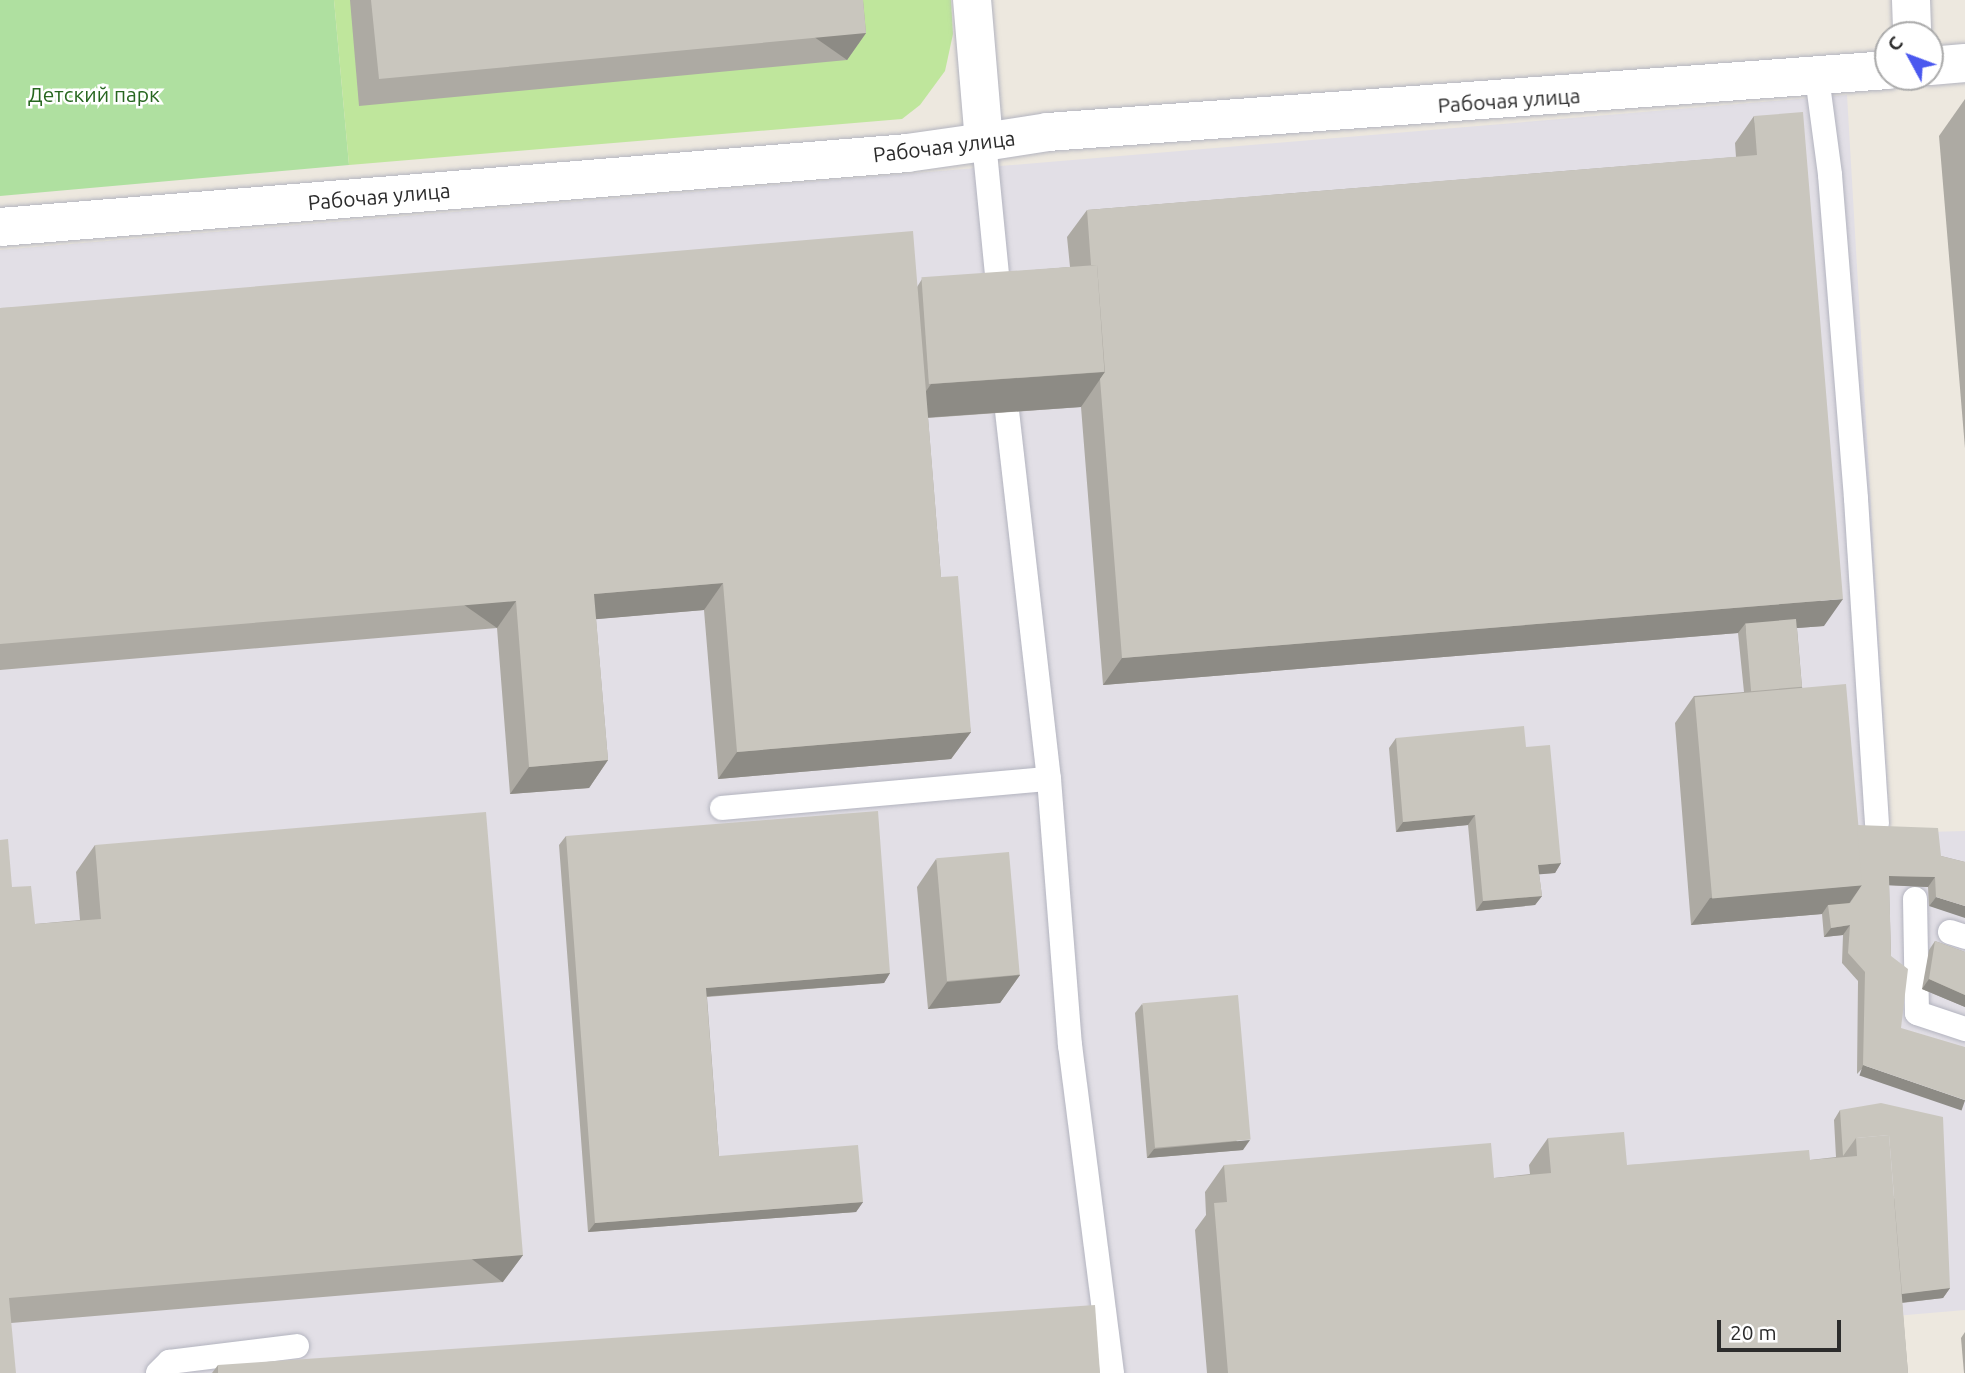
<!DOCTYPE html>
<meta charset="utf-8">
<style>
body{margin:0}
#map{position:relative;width:1965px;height:1373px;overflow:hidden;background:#ede8df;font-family:Ubuntu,sans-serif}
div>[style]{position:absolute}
.industrial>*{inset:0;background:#e2dfe6}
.green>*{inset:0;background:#afe0a0}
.pitch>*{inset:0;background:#bfe69c}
.roads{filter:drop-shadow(0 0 2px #b3b4bf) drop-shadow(0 0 2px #b3b4bf)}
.service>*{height:24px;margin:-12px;padding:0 12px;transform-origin:12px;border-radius:12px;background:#fff}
.minor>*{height:38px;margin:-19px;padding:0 19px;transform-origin:19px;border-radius:19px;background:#fff}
.tertiary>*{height:38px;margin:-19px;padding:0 19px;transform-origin:19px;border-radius:19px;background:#fff}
.secondary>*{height:38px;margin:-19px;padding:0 19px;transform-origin:19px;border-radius:19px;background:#fff}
.wall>*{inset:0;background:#adaaa3}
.shaded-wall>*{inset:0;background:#8d8b85;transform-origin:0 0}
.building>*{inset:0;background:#c9c6be;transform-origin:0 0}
span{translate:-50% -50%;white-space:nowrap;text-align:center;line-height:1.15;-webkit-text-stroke:5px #fff;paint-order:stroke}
.park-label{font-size:21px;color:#27661f}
.street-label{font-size:21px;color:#2c2c2c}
.north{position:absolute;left:1874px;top:21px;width:70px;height:70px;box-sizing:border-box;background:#fff;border:2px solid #ababab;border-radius:50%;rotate:311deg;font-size:19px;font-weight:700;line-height:28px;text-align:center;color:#2c2c2c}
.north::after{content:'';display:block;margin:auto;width:24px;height:32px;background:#4a58ef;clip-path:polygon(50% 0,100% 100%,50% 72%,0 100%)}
.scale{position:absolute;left:1717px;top:1320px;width:124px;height:32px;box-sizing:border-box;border:4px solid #2c2c2c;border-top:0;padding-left:9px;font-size:21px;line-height:24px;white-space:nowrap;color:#2c2c2c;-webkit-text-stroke:5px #fff;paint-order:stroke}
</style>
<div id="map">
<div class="industrial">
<div style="clip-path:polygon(1847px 95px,1890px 833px,1965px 831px,1965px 1310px,1883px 1317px,1887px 1373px,0 1373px,0 250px)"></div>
</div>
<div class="green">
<div style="clip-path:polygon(0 0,334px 0,349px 165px,0 196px)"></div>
</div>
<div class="pitch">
<div style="clip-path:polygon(334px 0,951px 0,953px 34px,945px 71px,920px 105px,902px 119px,349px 165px)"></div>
</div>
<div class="roads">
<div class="service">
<div style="left:1817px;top:77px;width:99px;rotate:82.4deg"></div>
<div style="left:1830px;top:175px;width:325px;rotate:85.4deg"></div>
<div style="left:1856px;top:499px;width:325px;rotate:86.3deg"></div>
<div style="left:984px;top:142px;width:164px;rotate:84.4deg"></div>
<div style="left:1007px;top:411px;width:370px;rotate:83.5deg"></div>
<div style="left:1049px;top:779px;width:267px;rotate:85.5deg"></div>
<div style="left:1070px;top:1045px;width:331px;rotate:82.7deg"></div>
<div style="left:722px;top:808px;width:328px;rotate:-5.1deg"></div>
<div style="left:1915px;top:899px;width:114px;rotate:89deg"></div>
<div style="left:1917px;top:1013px;width:51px;rotate:18.4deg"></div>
<div style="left:1950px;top:932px;width:16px;rotate:18deg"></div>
<div style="left:158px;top:1373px;width:16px;rotate:-45deg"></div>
<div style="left:169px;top:1362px;width:129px;rotate:-7.1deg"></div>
</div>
<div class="minor">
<div style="left:1911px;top:0;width:35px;rotate:88deg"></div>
</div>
<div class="tertiary">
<div style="left:1930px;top:66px;width:35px;rotate:-5deg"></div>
<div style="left:984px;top:142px;width:65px;rotate:-8.9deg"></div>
<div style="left:1048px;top:132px;width:842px;rotate:-4.22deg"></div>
</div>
<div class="secondary">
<div style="left:0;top:227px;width:910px;rotate:-4.66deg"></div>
<div style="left:907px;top:153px;width:78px;rotate:-8.1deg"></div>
<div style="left:984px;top:142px;width:143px;rotate:-94.8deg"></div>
</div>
</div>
<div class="wall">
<div style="clip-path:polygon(350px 0,863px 0,866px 33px,847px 60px,359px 106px)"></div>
<div style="clip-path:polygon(1965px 99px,1965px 448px,1939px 136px)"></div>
<div style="clip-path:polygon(1754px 116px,1824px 626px,1797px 628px,1802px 687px,1857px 825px,1941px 856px,1965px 862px,1929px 906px,1928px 887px,1889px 885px,1891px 956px,1901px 1028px,1857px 1074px,1858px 981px,1842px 963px,1843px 935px,1824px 937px,1822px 914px,1691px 925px,1675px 723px,1694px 696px,1744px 692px,1738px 633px,1103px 685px,1081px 407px,928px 418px,941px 577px,971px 732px,951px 759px,718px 779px,704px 610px,596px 619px,608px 760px,589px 788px,510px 794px,497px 628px,0 670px,0 308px,917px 287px,922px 279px,1070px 267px,1067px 237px,1087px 210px,1736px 157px,1735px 143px)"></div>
<div style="clip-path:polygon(1396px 738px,1526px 747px,1561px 863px,1555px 873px,1539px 874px,1542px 896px,1535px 905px,1476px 911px,1468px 825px,1396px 832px,1389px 748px)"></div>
<div style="clip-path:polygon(566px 836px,890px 973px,884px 983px,707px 997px,719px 1156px,863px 1202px,856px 1212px,588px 1232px,559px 845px)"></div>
<div style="clip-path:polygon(95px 845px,523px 1255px,503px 1282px,11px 1323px,0 1373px,12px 887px,35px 924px,80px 920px,76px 872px)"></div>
<div style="clip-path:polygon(936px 859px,1020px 975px,1000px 1003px,928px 1009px,917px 887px)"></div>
<div style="clip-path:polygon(1935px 941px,1965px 952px,1965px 1007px,1922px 989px,1929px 950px)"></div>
<div style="clip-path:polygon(1142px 1004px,1243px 1150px,1147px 1158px,1135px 1013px)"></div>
<div style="clip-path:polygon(1840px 1110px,1950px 1288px,1943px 1298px,1902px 1303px,1908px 1373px,1207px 1373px,1195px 1230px,1206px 1215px,1205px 1192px,1224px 1165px,1494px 1178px,1530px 1174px,1529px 1165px,1548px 1138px,1627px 1165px,1810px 1160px,1836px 1157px,1834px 1120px)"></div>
<div style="clip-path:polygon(1965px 1332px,1965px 1373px,1964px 1373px,1961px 1338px)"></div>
<div style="clip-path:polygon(218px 1365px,1100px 1373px,212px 1373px)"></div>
</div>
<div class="shaded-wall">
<div style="left:866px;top:33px;width:33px;height:489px;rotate:125deg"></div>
<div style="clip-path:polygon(1105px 372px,1081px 407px,907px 419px,931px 384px)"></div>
<div style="clip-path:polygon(723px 583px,704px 610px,575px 621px,594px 594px)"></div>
<div style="clip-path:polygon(1843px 599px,1824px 626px,1746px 632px,1745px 624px,1738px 633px,1103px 685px,1122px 658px)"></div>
<div style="left:516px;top:601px;width:33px;height:518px;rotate:125deg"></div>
<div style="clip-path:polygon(971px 732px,951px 759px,718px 779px,737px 752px)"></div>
<div style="clip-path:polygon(608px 760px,589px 788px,510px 794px,529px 767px)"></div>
<div style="clip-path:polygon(1475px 815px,1468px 825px,1396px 832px,1403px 822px)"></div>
<div style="clip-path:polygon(1561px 863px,1555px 873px,1532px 875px,1538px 865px)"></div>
<div style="clip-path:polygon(1889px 876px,1935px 877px,1928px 887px,1882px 885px)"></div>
<div style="clip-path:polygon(1862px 885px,1843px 912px,1828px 905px,1822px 914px,1691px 925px,1710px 898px)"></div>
<div style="clip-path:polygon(1542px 896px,1535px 905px,1476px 911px,1483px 901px)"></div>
<div style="clip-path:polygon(1936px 897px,1965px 906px,1965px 918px,1929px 906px)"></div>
<div style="clip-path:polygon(1850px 925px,1843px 935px,1824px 937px,1831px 928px)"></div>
<div style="clip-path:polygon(890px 973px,884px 983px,699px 997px,706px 988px)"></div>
<div style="clip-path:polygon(1020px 975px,1000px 1003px,928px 1009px,947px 982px)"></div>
<div style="clip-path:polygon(1929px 979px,1965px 995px,1965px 1007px,1922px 989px)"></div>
<div style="left:1863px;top:1065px;width:108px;height:11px;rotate:19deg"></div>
<div style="clip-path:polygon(1250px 1140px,1243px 1150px,1147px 1158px,1154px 1149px)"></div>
<div style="clip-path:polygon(863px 1202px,856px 1212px,588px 1232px,595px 1223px)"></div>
<div style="left:523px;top:1255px;width:34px;height:516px;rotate:127deg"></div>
<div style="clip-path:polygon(1950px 1288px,1943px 1298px,1881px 1305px,1888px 1295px)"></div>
</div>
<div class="building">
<div style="clip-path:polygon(371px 0,863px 0,866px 33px,379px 79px)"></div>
<div style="clip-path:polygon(1803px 112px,1843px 599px,1122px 658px,1100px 379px,1105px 372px,1097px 265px,1091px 265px,1087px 210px,1757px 155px,1754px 116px)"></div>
<div style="clip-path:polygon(913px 231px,941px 577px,958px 576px,971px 732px,737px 752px,723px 583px,594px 594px,608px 760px,529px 767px,516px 601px,0 644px,0 308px)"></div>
<div style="left:1097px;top:265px;width:107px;height:176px;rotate:86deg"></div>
<div style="left:1796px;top:619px;width:68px;height:51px;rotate:85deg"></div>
<div style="left:1846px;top:684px;width:202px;height:152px;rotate:85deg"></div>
<div style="clip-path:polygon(1524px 726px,1526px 747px,1550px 745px,1561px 863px,1538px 865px,1542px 896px,1483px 901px,1475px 815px,1403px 822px,1396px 738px)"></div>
<div style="clip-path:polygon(878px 811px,890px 973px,706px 988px,719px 1156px,858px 1145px,863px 1202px,595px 1223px,566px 836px)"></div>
<div style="clip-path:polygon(486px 812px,523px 1255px,9px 1298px,16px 1373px,0 1373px,0 840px,8px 839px,12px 887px,31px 886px,35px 924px,101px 919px,95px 845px)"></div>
<div style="clip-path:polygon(1857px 825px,1938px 828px,1941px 856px,1965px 862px,1965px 906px,1936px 897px,1935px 877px,1889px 876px,1891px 956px,1908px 969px,1901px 1028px,1965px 1047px,1965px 1100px,1863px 1065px,1865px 972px,1848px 953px,1850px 925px,1831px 928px,1828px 905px,1850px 903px,1862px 885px)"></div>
<div style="left:1009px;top:852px;width:123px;height:73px;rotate:85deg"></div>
<div style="clip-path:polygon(1935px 941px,1965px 952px,1965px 995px,1929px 979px)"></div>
<div style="left:1238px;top:995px;width:145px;height:96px;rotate:85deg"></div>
<div style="clip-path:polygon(1881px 1103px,1943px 1117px,1950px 1288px,1902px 1294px,1889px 1135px,1856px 1138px,1843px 1156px,1840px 1110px)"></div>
<div style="clip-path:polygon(1624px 1132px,1627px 1165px,1809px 1150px,1810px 1160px,1857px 1156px,1856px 1138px,1889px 1135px,1908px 1373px,1228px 1373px,1214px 1203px,1227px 1202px,1224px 1165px,1491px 1143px,1494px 1178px,1551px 1173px,1548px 1138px)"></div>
<div style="clip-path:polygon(1095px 1305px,1100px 1373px,218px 1373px,218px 1365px)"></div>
</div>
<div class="park-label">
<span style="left:94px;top:94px">Детский парк</span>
</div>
<div class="street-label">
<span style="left:1509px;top:100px;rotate:-4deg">Рабочая улица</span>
<span style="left:944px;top:146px;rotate:-7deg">Рабочая улица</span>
<span style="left:379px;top:196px;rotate:-5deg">Рабочая улица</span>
</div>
<div class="north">С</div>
<div class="scale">20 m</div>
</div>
